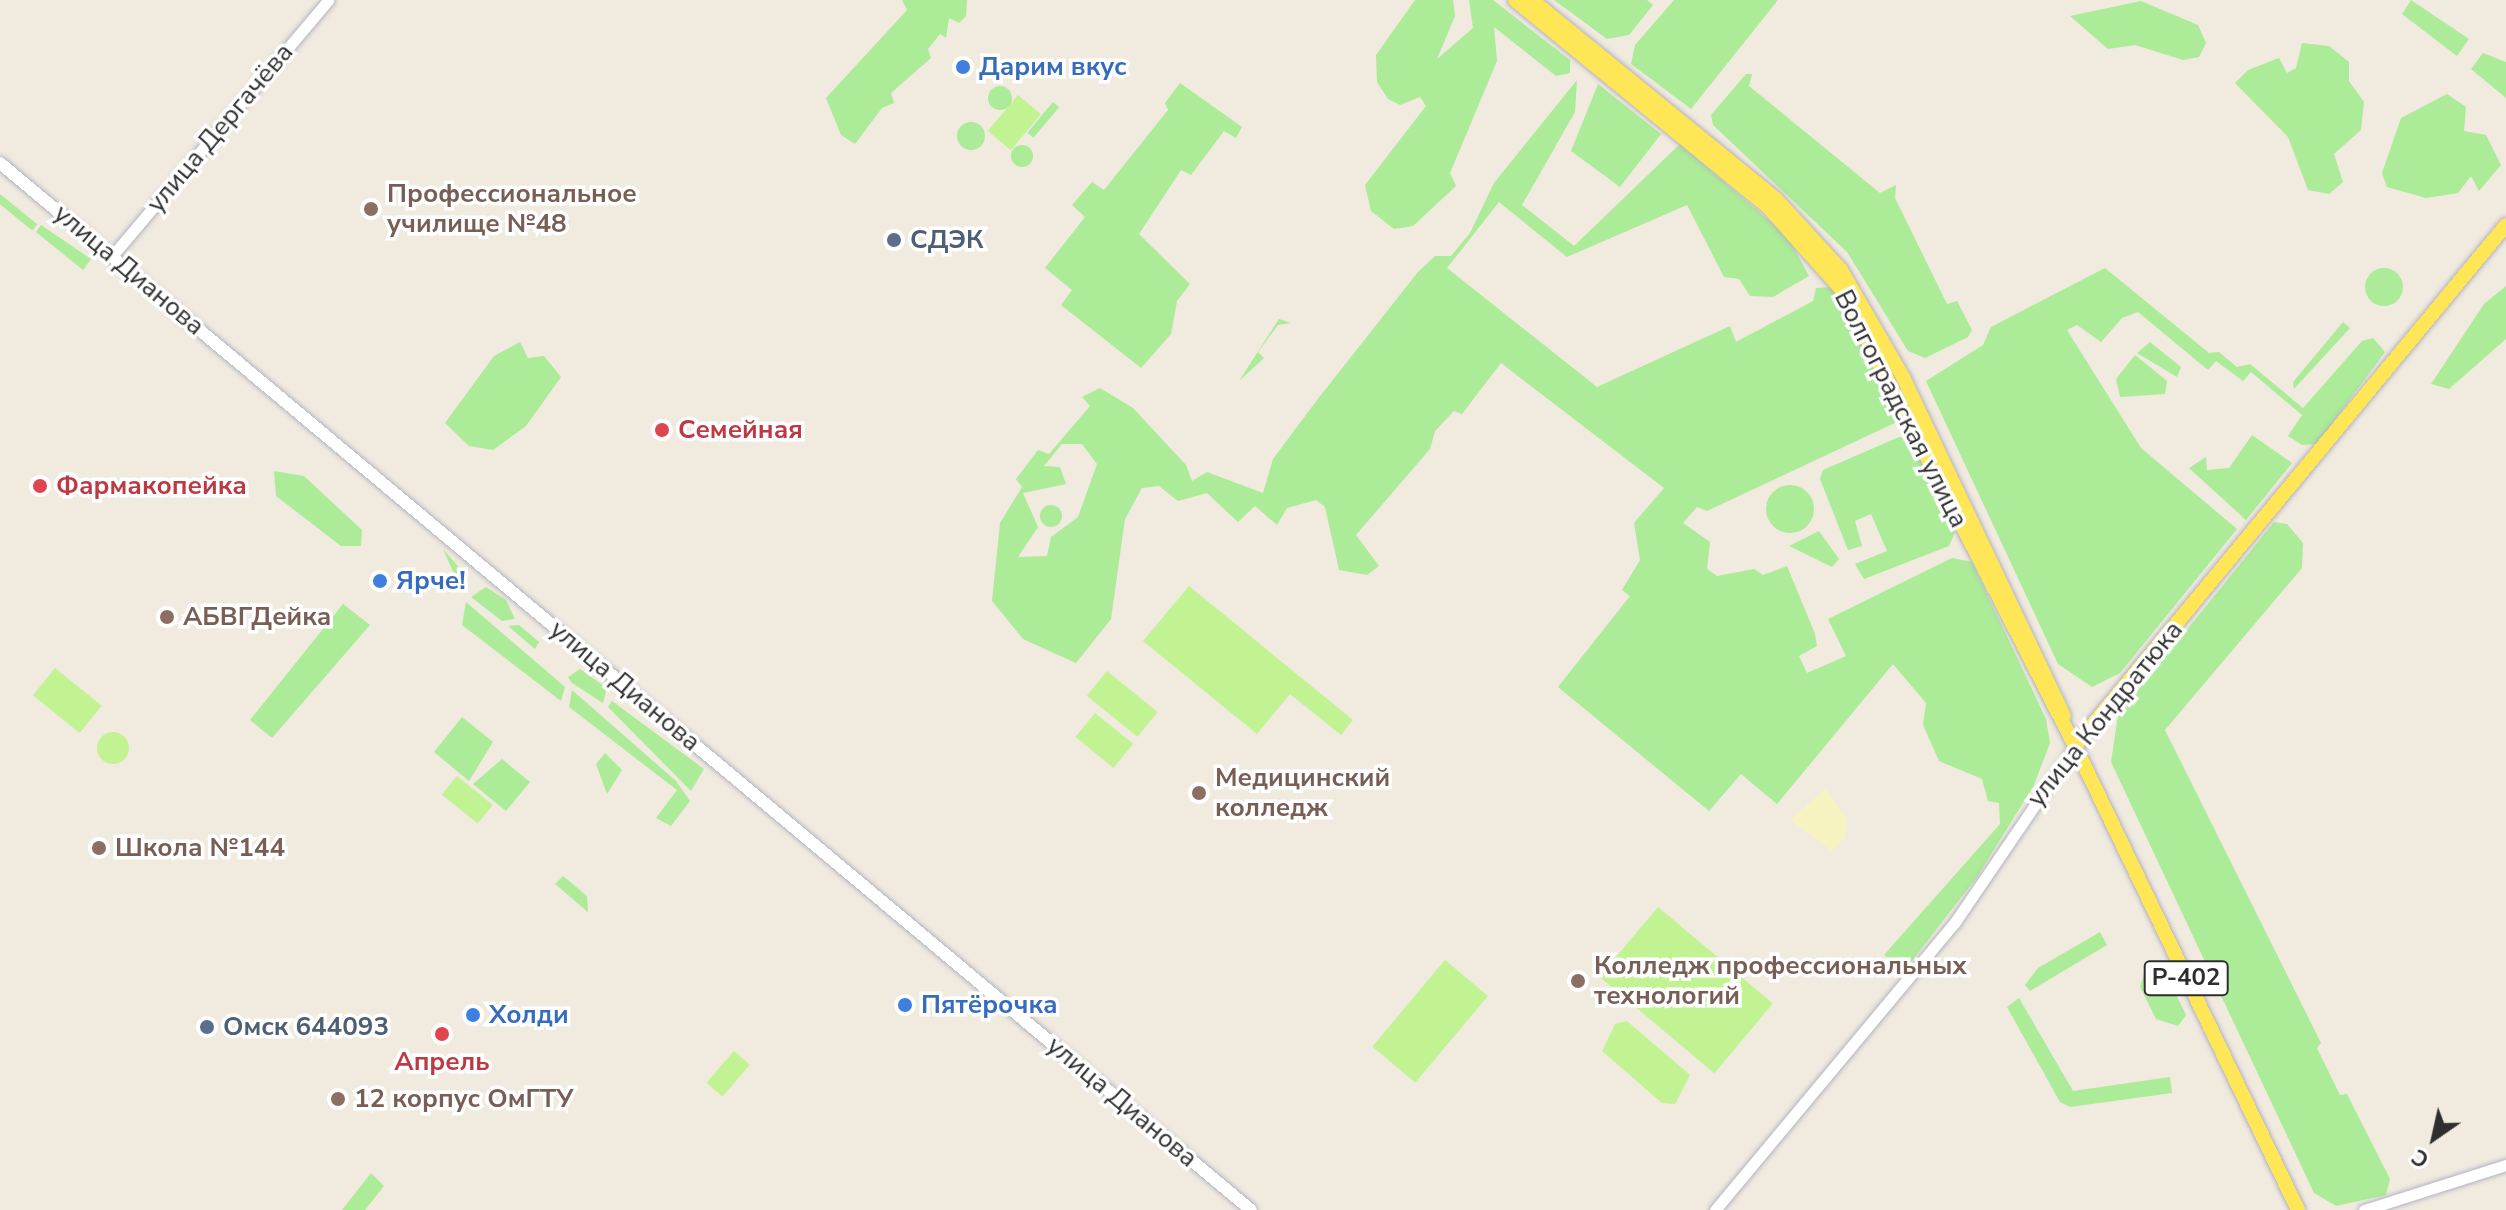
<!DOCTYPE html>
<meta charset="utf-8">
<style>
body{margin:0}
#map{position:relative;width:2506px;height:1210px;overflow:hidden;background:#f0eadf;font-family:"Nunito Sans",sans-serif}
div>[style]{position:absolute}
.green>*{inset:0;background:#aceb98;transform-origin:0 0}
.round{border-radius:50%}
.sand>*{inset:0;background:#f7f3c1}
.pitch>*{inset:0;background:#c1f393;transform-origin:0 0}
.roads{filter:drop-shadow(0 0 2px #b3b4c2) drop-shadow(0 0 2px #b3b4c2)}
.tertiary>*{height:11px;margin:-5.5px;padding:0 5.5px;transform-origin:5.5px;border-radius:5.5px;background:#fff}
.secondary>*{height:12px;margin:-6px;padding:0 6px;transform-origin:6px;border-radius:6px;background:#fff}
.primary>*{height:14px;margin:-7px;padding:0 7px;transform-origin:7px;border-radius:7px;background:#fee657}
.dots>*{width:22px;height:22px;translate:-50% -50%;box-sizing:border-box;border:4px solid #fff;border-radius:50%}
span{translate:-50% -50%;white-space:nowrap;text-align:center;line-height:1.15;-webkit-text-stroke:7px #fff;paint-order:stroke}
.shield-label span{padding:2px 6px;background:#fff;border:2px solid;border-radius:6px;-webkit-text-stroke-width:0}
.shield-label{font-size:24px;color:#2e2e2e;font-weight:700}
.shop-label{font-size:26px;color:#366cbe;font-weight:700}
.left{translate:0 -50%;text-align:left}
.street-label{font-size:26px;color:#2e2e2e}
.education-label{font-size:26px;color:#785e54;font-weight:700}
.service-label{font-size:26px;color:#4e5e75;font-weight:700}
.health-label{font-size:26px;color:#be3a42;font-weight:700}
.north{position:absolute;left:2394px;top:1098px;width:80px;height:80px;-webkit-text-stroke:6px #fff;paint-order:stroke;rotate:214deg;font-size:22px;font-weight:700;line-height:32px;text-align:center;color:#2e2e2e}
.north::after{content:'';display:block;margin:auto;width:28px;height:36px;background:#2e2e2e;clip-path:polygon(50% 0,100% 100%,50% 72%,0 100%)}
</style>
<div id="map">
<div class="green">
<div style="clip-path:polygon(902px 0,967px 0,966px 16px,959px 23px,949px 18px,946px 38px,940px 34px,928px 49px,931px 58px,891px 93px,894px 103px,882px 108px,855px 144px,841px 135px,826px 98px,907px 10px)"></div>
<div style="clip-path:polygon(1415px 0,1453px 0,1455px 16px,1437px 59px,1473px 28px,1469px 0,1493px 0,1570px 60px,1570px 73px,1556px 76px,1494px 27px,1497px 61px,1450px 173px,1456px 186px,1413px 226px,1394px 229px,1371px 211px,1365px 185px,1426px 106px,1420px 97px,1400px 105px,1388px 99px,1377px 82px,1376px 55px)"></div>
<div style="clip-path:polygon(1554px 0,1647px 0,1653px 5px,1629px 35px,1607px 39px)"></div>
<div style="clip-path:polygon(1674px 0,1778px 0,1691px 109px,1631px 64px,1635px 45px)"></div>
<div style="clip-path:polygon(2411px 0,2469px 39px,2457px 56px,2402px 14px)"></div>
<div style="clip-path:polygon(2141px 1px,2198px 25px,2206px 43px,2199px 57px,2183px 60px,2135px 45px,2108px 49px,2070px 16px)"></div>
<div style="clip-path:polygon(2302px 43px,2329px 46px,2349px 62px,2349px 81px,2364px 102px,2361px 130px,2334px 154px,2343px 182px,2329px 194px,2308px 190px,2288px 137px,2235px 83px,2248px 70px,2279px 58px,2287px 73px,2296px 68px)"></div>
<div style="clip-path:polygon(2483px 53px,2506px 62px,2506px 98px,2471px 69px)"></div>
<div style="clip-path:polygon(1746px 74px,1752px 74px,1749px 86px,1880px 193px,1896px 185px,1895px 198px,1947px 304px,1957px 301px,1972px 330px,1968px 337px,1925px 358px,1908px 351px,1847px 252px,1713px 125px,1711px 115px)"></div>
<div style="clip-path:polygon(evenodd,1577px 80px,1575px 112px,1522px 205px,1574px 246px,1680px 144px,1788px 237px,1809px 276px,1773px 297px,1750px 296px,1739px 279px,1724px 277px,1687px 205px,1567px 257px,1499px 202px,1447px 268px,1597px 387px,1730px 326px,1736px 342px,1813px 301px,1816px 288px,1832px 287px,1899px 412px,1897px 422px,1707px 511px,1697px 507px,1683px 523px,1710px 542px,1707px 569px,1717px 576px,1754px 569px,1763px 575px,1787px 566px,1815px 634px,1817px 646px,1799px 656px,1807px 673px,1846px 656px,1828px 619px,1952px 558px,1972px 562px,2046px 719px,2050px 743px,2034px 785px,1977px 877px,1904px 971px,1884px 955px,2000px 824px,1999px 803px,1988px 801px,1982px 779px,1939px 761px,1923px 725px,1926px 703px,1893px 664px,1777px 804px,1741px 774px,1709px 811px,1558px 687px,1630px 596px,1622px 590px,1640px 560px,1634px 523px,1664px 488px,1501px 363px,1462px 414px,1454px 411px,1435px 431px,1430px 449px,1356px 535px,1379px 566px,1367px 575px,1339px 570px,1325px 507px,1316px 500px,1287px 508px,1277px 525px,1255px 506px,1238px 522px,1207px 493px,1178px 501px,1159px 486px,1142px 488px,1125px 519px,1111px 619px,1076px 663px,1023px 639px,992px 601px,1000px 523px,1022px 487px,1016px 479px,1038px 450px,1049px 454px,1090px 406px,1082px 397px,1100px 388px,1133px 408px,1186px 465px,1192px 481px,1207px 472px,1263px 493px,1273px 459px,1317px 400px,1418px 272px,1435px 256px,1451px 256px,1470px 233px,1494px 183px,1577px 80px,1062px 444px,1082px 444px,1097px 464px,1078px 517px,1051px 537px,1047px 556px,1018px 557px,1038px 527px,1023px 493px,1066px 484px,1060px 467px,1044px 466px,1062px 444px)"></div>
<div style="clip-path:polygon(1180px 83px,1242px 127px,1236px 138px,1224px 131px,1191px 175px,1181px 170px,1139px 234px,1190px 284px,1177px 301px,1171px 334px,1141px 368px,1061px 305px,1072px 290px,1045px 268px,1085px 217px,1072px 205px,1092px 182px,1104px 190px,1168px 110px,1165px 103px)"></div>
<div style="clip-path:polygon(1598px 84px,1661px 134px,1620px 187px,1571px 151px)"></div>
<div class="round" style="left:988px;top:86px;width:24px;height:24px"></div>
<div style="clip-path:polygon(2447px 94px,2466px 107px,2464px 131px,2486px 135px,2501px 165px,2479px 191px,2471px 176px,2458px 193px,2426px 198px,2387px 187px,2382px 173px,2401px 118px)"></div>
<div style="left:1053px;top:102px;width:8px;height:40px;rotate:40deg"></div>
<div class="round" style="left:957px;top:122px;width:28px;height:28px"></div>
<div class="round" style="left:1011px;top:145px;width:22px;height:22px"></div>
<div style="left:0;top:194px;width:48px;height:8px;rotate:39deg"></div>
<div style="clip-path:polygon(41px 225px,91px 259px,83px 270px,36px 232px)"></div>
<div style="clip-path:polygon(2105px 268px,2209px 353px,2219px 352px,2237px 367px,2250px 364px,2303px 408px,2362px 341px,2373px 338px,2385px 352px,2317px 444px,2302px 445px,2288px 436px,2302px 415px,2251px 372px,2243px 381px,2216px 361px,2208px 370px,2138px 312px,2122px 318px,2101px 342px,2077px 325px,2067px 330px,2141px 448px,2237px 529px,2120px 673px,2092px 687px,2058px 664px,1926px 381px,1983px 345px,1991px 327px)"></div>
<div class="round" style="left:2365px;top:268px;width:38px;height:38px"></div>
<div style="clip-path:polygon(2506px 286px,2506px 339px,2449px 389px,2431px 384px,2484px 304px)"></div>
<div style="clip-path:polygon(1279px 319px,1291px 323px,1278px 325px,1258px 352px,1264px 358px,1239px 381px)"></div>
<div style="clip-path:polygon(2343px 322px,2350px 328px,2294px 389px,2293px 382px)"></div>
<div style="clip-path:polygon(520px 342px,528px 358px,544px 356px,561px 377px,526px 426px,493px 450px,469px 446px,445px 423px,494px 356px)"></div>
<div style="clip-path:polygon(2150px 342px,2181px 367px,2177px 377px,2137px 353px)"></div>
<div style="clip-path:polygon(2135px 355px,2167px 381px,2165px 394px,2120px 397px,2116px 379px)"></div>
<div style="clip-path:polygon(2252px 435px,2292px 463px,2246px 520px,2189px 468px,2206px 457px,2207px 470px,2229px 468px)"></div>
<div style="clip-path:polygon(1899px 437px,1911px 439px,1956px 530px,1949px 546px,1864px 579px,1855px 564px,1887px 551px,1871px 514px,1855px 521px,1862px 546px,1848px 550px,1820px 479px,1823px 470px)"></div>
<div style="clip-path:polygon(274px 471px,304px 476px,362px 530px,361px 546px,341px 546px,276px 496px)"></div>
<div class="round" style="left:1766px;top:485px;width:48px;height:48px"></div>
<div class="round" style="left:1040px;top:505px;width:22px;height:22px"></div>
<div style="clip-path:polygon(2274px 522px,2287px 524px,2303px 543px,2302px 568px,2165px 730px,2321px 1043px,2317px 1048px,2340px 1095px,2347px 1094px,2390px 1179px,2386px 1195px,2336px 1206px,2314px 1193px,2111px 762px,2118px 715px)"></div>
<div style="clip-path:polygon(1819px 531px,1839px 559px,1832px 567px,1789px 546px)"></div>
<div style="clip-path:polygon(443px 549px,463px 572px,460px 587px)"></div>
<div style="clip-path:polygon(486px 587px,506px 600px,515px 619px,502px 621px,471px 597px)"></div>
<div style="clip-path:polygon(466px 602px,565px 687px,561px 701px,462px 625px)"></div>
<div style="clip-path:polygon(343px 604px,370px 625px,272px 738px,250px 720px)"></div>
<div style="clip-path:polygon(519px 625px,539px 642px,535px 649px,508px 626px)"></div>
<div style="clip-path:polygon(580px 669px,607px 688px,603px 703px,572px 683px,568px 677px)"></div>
<div style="clip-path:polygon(572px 690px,676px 781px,690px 801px,671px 826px,656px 818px,677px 790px,569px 707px)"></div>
<div style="clip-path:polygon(612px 701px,704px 769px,691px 791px,608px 707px)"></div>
<div style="clip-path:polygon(462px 717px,493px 742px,469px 781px,434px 752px)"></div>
<div style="clip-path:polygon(605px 753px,622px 770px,607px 794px,596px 764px)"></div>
<div style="clip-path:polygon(502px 759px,530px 782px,506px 811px,473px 784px)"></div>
<div style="clip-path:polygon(563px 876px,587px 896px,588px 912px,555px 884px)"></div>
<div style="clip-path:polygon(2100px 932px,2107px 945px,2030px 991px,2025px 985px,2038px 968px)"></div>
<div style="clip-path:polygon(2148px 960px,2162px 965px,2186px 1015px,2178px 1026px,2156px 1019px,2140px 987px)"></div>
<div style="clip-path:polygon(2019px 998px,2073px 1091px,2170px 1077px,2172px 1093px,2070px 1107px,2060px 1102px,2007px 1007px)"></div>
<div style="clip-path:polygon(371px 1173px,384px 1186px,365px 1210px,342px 1210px)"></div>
</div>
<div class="sand">
<div style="clip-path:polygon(1825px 789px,1846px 817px,1845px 837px,1832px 851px,1790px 820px)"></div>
</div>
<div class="pitch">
<div style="left:1018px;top:95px;width:30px;height:47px;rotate:40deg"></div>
<div style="clip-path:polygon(1189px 586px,1353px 720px,1341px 735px,1290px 694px,1257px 734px,1143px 641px)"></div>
<div style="left:55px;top:668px;width:60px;height:35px;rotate:39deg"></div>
<div style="left:1107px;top:671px;width:65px;height:32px;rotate:39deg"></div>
<div style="left:1095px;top:713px;width:49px;height:31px;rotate:39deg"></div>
<div class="round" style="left:97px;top:732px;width:32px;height:32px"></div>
<div style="left:457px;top:776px;width:46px;height:24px;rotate:39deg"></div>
<div style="left:1658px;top:907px;width:150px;height:91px;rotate:40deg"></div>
<div style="left:1445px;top:960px;width:56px;height:113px;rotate:40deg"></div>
<div style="clip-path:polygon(1627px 1021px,1690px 1075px,1675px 1104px,1662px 1103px,1602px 1051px,1615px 1024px)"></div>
<div style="left:734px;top:1051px;width:21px;height:42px;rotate:41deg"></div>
</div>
<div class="roads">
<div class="tertiary">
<div style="left:112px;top:256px;width:335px;rotate:-49.8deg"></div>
<div style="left:1715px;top:1210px;width:375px;rotate:-50.2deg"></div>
<div style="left:1955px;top:922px;width:213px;rotate:-55.7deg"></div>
<div style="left:2364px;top:1210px;width:149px;rotate:-17.6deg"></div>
</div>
<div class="secondary">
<div style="left:0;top:163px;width:1631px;rotate:39.93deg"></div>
</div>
<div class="primary">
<div style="left:1515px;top:0;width:327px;rotate:39.3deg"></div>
<div style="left:1768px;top:207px;width:110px;rotate:48.3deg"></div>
<div style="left:1841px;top:289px;width:513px;rotate:62.89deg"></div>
<div style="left:2075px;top:746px;width:515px;rotate:64.33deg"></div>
<div style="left:1532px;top:0;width:315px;rotate:39.2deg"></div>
<div style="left:1776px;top:199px;width:96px;rotate:47.5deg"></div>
<div style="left:1841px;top:270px;width:124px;rotate:59.9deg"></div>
<div style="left:1903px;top:377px;width:375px;rotate:64.6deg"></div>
<div style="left:2075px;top:746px;width:676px;rotate:-50.4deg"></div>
</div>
</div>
<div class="dots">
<div style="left:963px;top:67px;background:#3f7fe0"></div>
<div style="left:371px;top:209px;background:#8d6e63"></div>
<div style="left:894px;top:240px;background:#5c6f8a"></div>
<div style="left:662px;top:430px;background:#e0444e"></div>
<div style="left:40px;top:486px;background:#e0444e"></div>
<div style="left:380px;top:581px;background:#3f7fe0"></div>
<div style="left:167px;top:617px;background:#8d6e63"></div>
<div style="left:1199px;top:793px;background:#8d6e63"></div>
<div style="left:99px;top:848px;background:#8d6e63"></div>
<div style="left:1578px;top:981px;background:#8d6e63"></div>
<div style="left:905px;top:1005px;background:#3f7fe0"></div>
<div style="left:473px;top:1015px;background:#3f7fe0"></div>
<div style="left:207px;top:1027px;background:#5c6f8a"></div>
<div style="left:442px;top:1034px;background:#e0444e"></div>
<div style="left:338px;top:1099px;background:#8d6e63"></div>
</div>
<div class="shield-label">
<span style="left:2186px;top:978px">Р-402</span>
</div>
<div class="shop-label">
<span class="left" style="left:979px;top:67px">Дарим вкус</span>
<span class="left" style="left:396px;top:581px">Ярче!</span>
<span class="left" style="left:921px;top:1005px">Пятёрочка</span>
<span class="left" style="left:489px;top:1015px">Холди</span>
</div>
<div class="street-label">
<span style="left:220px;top:128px;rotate:-50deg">улица Дергачёва</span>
<span style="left:129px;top:270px;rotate:40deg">улица Дианова</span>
<span style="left:1901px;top:409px;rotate:63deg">Волгоградская улица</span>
<span style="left:625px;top:686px;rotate:40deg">улица Дианова</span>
<span style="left:2105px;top:714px;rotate:-51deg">улица Кондратюка</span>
<span style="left:1122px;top:1102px;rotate:40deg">улица Дианова</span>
</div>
<div class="education-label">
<span class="left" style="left:387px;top:209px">Профессиональное<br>училище №48</span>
<span class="left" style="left:183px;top:617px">АБВГДейка</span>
<span class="left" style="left:1215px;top:793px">Медицинский<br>колледж</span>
<span class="left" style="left:115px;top:848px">Школа №144</span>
<span class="left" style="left:1594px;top:981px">Колледж профессиональных<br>технологий</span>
<span class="left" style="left:354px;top:1099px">12 корпус ОмГТУ</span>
</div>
<div class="service-label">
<span class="left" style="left:910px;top:240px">СДЭК</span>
<span class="left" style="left:223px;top:1027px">Омск 644093</span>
</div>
<div class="health-label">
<span class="left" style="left:678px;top:430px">Семейная</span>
<span class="left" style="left:56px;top:486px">Фармакопейка</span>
<span style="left:442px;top:1062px">Апрель</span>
</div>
<div class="north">С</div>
</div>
